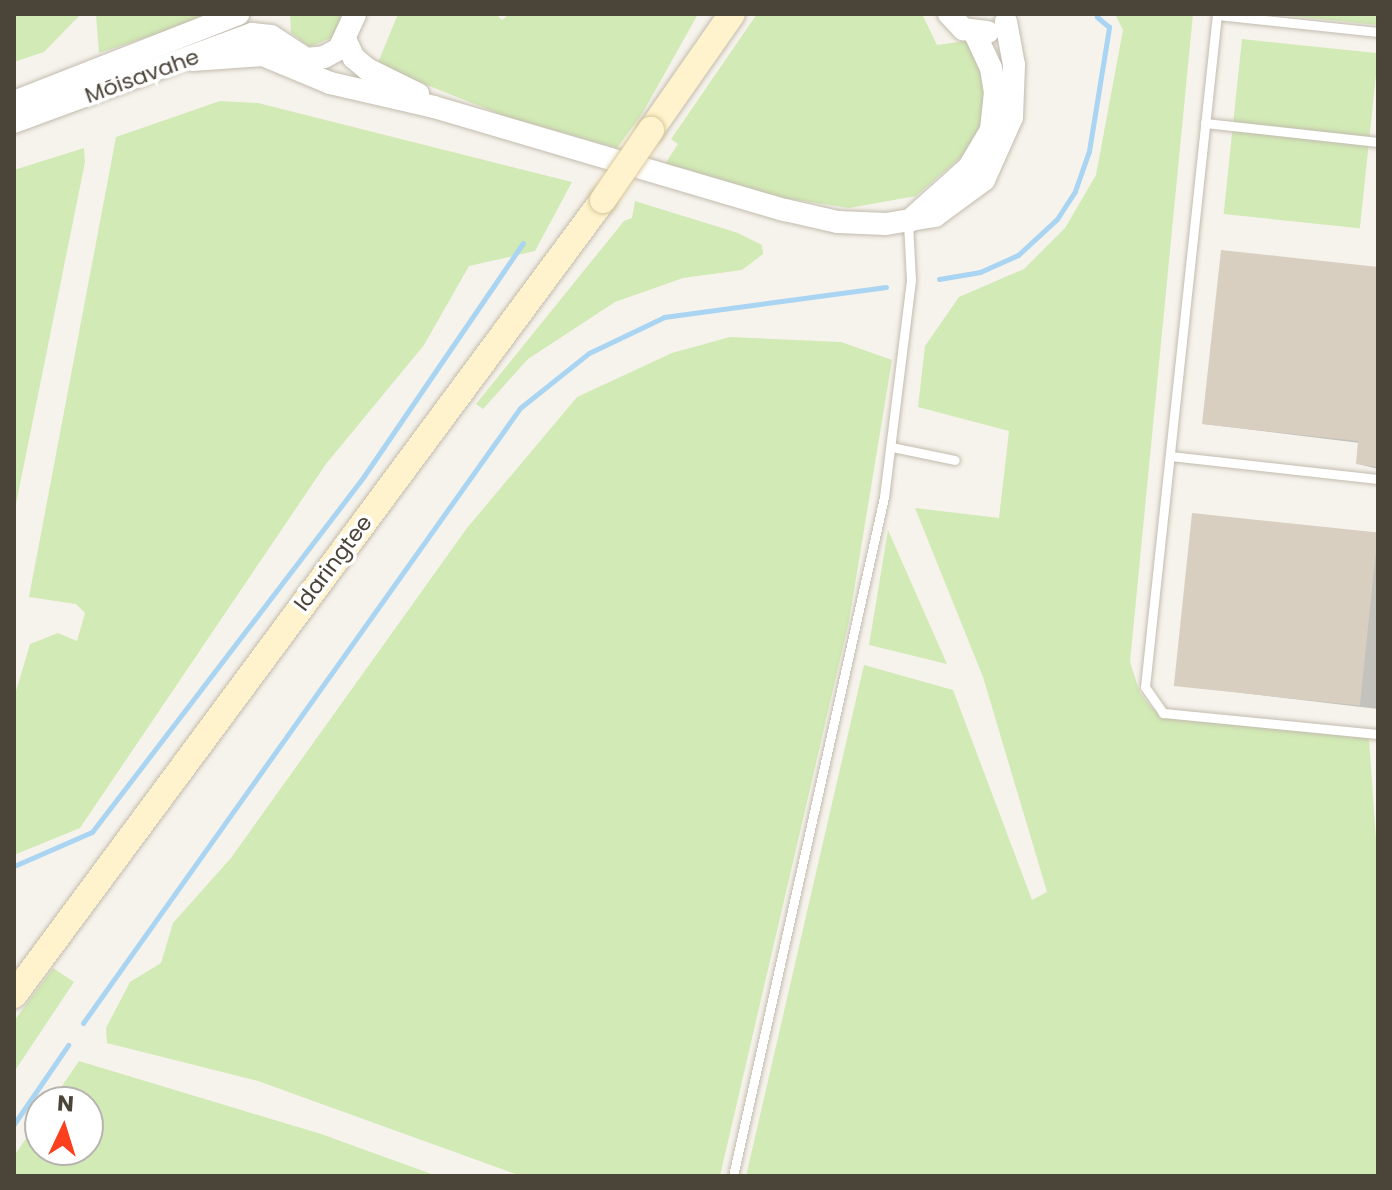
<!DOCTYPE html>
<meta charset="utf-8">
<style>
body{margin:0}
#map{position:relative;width:1392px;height:1190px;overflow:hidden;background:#f6f3ec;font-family:Poppins,sans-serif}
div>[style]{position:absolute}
.green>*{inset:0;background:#d2eab5;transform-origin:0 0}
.shadow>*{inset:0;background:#0003}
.stream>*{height:5px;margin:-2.5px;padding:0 2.5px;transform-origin:2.5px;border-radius:2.5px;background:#a9d4f2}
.building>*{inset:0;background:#d8cfc1;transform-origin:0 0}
.roads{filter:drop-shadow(0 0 2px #c2bbae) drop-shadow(0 0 2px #c2bbae)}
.service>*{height:9px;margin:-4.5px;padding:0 4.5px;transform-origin:4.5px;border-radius:4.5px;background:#fff}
.tertiary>*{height:22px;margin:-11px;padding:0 11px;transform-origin:11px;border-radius:11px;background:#fff}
.secondary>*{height:26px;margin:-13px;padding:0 13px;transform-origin:13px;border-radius:13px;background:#fff3cd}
.bridges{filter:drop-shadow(0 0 2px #d6c79b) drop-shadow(0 0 2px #d6c79b)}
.secondary-bridge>*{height:26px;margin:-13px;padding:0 13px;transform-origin:13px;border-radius:13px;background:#fff3cd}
span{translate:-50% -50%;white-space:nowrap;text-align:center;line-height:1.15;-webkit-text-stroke:7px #fff;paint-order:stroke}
.street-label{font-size:22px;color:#4b4439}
.frame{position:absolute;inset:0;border:16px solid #4b4439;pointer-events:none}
.north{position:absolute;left:24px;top:1086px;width:80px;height:80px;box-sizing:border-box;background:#fff;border:2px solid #b7b4b0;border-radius:50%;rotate:4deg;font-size:22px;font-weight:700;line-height:32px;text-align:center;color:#4b4439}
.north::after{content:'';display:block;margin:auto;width:28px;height:36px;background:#fc3f1d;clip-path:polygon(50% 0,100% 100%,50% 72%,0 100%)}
</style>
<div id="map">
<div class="green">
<div style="clip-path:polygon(14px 14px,81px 14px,44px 52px,14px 62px)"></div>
<div style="clip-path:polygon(96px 14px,219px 14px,99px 53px)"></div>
<div style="clip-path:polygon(290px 14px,340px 14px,340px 20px,333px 37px,310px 47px,291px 33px)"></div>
<div style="clip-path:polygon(398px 14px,496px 14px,502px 20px,509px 14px,698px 14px,642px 114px,617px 148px,507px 117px,377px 65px)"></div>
<div style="clip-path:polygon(757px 14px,922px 14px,937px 45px,966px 41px,987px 78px,984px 119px,968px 151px,916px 196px,849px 208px,784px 198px,665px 164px,678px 144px,671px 139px)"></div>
<div style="clip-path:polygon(1115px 14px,1193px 14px,1130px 662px,1140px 693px,1153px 709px,1369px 738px,1378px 869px,1378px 1176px,746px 1176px,864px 665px,953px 690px,1032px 900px,1047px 892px,983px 677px,915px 508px,999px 518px,1009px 431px,918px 407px,925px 346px,959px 297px,1024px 269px,1065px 228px,1096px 175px,1123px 30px)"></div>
<div style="clip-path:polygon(1270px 14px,1378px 14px,1378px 25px)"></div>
<div style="left:1242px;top:39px;width:137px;height:176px;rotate:6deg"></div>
<div style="clip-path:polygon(220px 101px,258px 103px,572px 182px,535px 251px,469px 266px,424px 345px,326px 464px,80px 828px,14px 855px,14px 698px,30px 644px,58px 633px,77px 641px,85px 613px,76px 604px,29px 597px,116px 137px)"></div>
<div style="clip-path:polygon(84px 148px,85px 162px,14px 514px,14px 170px)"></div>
<div style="clip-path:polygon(635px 201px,738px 233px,762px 245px,763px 254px,742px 270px,683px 278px,615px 302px,528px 359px,483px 409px,476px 404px,624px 221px,632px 218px)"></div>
<div style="clip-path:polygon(730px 337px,841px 342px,892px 360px,849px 621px,720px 1176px,521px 1176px,258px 1081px,107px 1043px,106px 1028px,130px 982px,161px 963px,173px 923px,231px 858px,467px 528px,577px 397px,672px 353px)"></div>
<div style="clip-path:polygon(888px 530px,947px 664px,869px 645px)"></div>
<div style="clip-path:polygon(53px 968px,74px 982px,14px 1072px,14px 1021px)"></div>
<div style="clip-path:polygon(79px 1061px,321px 1134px,437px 1176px,14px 1176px,14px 1156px,40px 1118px,40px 1150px,88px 1150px,88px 1102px,51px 1102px)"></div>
</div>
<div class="shadow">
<div style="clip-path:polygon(1378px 269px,1378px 469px,1358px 464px,1360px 443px,1204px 424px)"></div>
<div style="clip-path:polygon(1378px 534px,1378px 709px,1176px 685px)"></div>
</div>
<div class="stream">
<div style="left:939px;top:279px;width:42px;rotate:-9.7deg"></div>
<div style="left:980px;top:272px;width:42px;rotate:-24.1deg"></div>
<div style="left:1018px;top:255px;width:53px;rotate:-42.7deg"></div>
<div style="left:1057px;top:219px;width:33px;rotate:-57deg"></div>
<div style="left:1075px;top:191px;width:42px;rotate:-70.7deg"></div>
<div style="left:1089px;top:151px;width:126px;rotate:-80.8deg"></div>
<div style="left:1109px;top:27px;width:16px;rotate:-140deg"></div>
<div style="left:14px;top:866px;width:85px;rotate:-23.6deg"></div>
<div style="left:92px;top:832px;width:448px;rotate:-52.6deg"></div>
<div style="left:364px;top:476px;width:282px;rotate:-55.7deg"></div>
<div style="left:83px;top:1023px;width:754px;rotate:-54.6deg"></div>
<div style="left:520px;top:408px;width:88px;rotate:-38.6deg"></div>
<div style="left:589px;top:353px;width:83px;rotate:-25.6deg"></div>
<div style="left:664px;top:317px;width:224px;rotate:-7.7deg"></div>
<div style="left:14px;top:1124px;width:96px;rotate:-55.6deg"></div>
</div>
<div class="building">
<div style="clip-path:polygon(1221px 250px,1378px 267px,1378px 467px,1356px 464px,1358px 441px,1202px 424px)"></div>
<div style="left:1192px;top:513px;width:187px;height:174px;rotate:6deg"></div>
</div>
<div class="roads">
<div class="service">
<div style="left:1217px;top:14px;width:677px;rotate:96.11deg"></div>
<div style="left:1145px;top:687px;width:32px;rotate:55deg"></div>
<div style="left:1163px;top:713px;width:216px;rotate:5.6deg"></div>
<div style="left:1217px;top:15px;width:162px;rotate:6deg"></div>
<div style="left:1205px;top:123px;width:174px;rotate:6.3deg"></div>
<div style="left:892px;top:447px;width:64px;rotate:11.7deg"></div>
<div style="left:1170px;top:456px;width:209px;rotate:6.3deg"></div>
<div style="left:733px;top:1176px;width:696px;rotate:-77.46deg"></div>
<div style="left:884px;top:497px;width:219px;rotate:-82.9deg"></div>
<div style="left:911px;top:280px;width:58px;rotate:-93deg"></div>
</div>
<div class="tertiary">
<div style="left:949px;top:14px;width:21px;rotate:47deg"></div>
<div style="left:963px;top:29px;width:25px;rotate:7deg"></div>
<div style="left:345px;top:39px;width:21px;rotate:65deg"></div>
<div style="left:354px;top:58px;width:17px;rotate:40deg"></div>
<div style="left:367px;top:69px;width:57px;rotate:26.1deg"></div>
<div style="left:192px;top:60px;width:71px;rotate:-4deg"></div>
<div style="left:263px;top:55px;width:73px;rotate:22.7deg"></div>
<div style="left:330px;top:83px;width:107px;rotate:13deg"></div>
<div style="left:434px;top:107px;width:366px;rotate:16.4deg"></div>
<div style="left:785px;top:210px;width:54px;rotate:12.8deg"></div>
<div style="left:838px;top:222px;width:48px;rotate:2.4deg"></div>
<div style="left:886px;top:224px;width:50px;rotate:-9.3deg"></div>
<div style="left:935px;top:216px;width:61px;rotate:-36.3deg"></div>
<div style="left:984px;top:180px;width:69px;rotate:-66deg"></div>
<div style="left:1012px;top:117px;width:52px;rotate:-87.8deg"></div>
<div style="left:1014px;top:65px;width:44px;rotate:-100.5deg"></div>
<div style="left:14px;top:102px;width:241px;rotate:-21.4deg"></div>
<div style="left:14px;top:122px;width:254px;rotate:-20.3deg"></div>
<div style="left:252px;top:34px;width:19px;rotate:6deg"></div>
<div style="left:271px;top:36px;width:42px;rotate:33.3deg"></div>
<div style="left:306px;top:59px;width:18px;rotate:-6deg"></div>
<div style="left:324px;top:57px;width:17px;rotate:-28deg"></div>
<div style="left:339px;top:49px;width:38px;rotate:-65deg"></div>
<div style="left:908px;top:222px;width:82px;rotate:-42deg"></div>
<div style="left:969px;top:167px;width:43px;rotate:-59.3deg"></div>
<div style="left:991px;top:130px;width:37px;rotate:-84deg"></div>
<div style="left:995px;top:93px;width:25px;rotate:-99deg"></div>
<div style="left:991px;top:68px;width:38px;rotate:-115deg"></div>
</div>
<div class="secondary">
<div style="left:651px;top:130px;width:141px;rotate:-55.1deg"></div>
<div style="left:14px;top:995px;width:989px;rotate:-53.47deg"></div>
</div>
</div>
<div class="bridges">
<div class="secondary-bridge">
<div style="left:603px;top:200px;width:85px;rotate:-55.6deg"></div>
</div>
</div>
<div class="street-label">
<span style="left:142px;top:76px;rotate:-20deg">Mõisavahe</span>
<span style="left:333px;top:563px;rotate:-53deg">Idaringtee</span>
</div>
<div class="frame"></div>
<div class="north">N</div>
</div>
